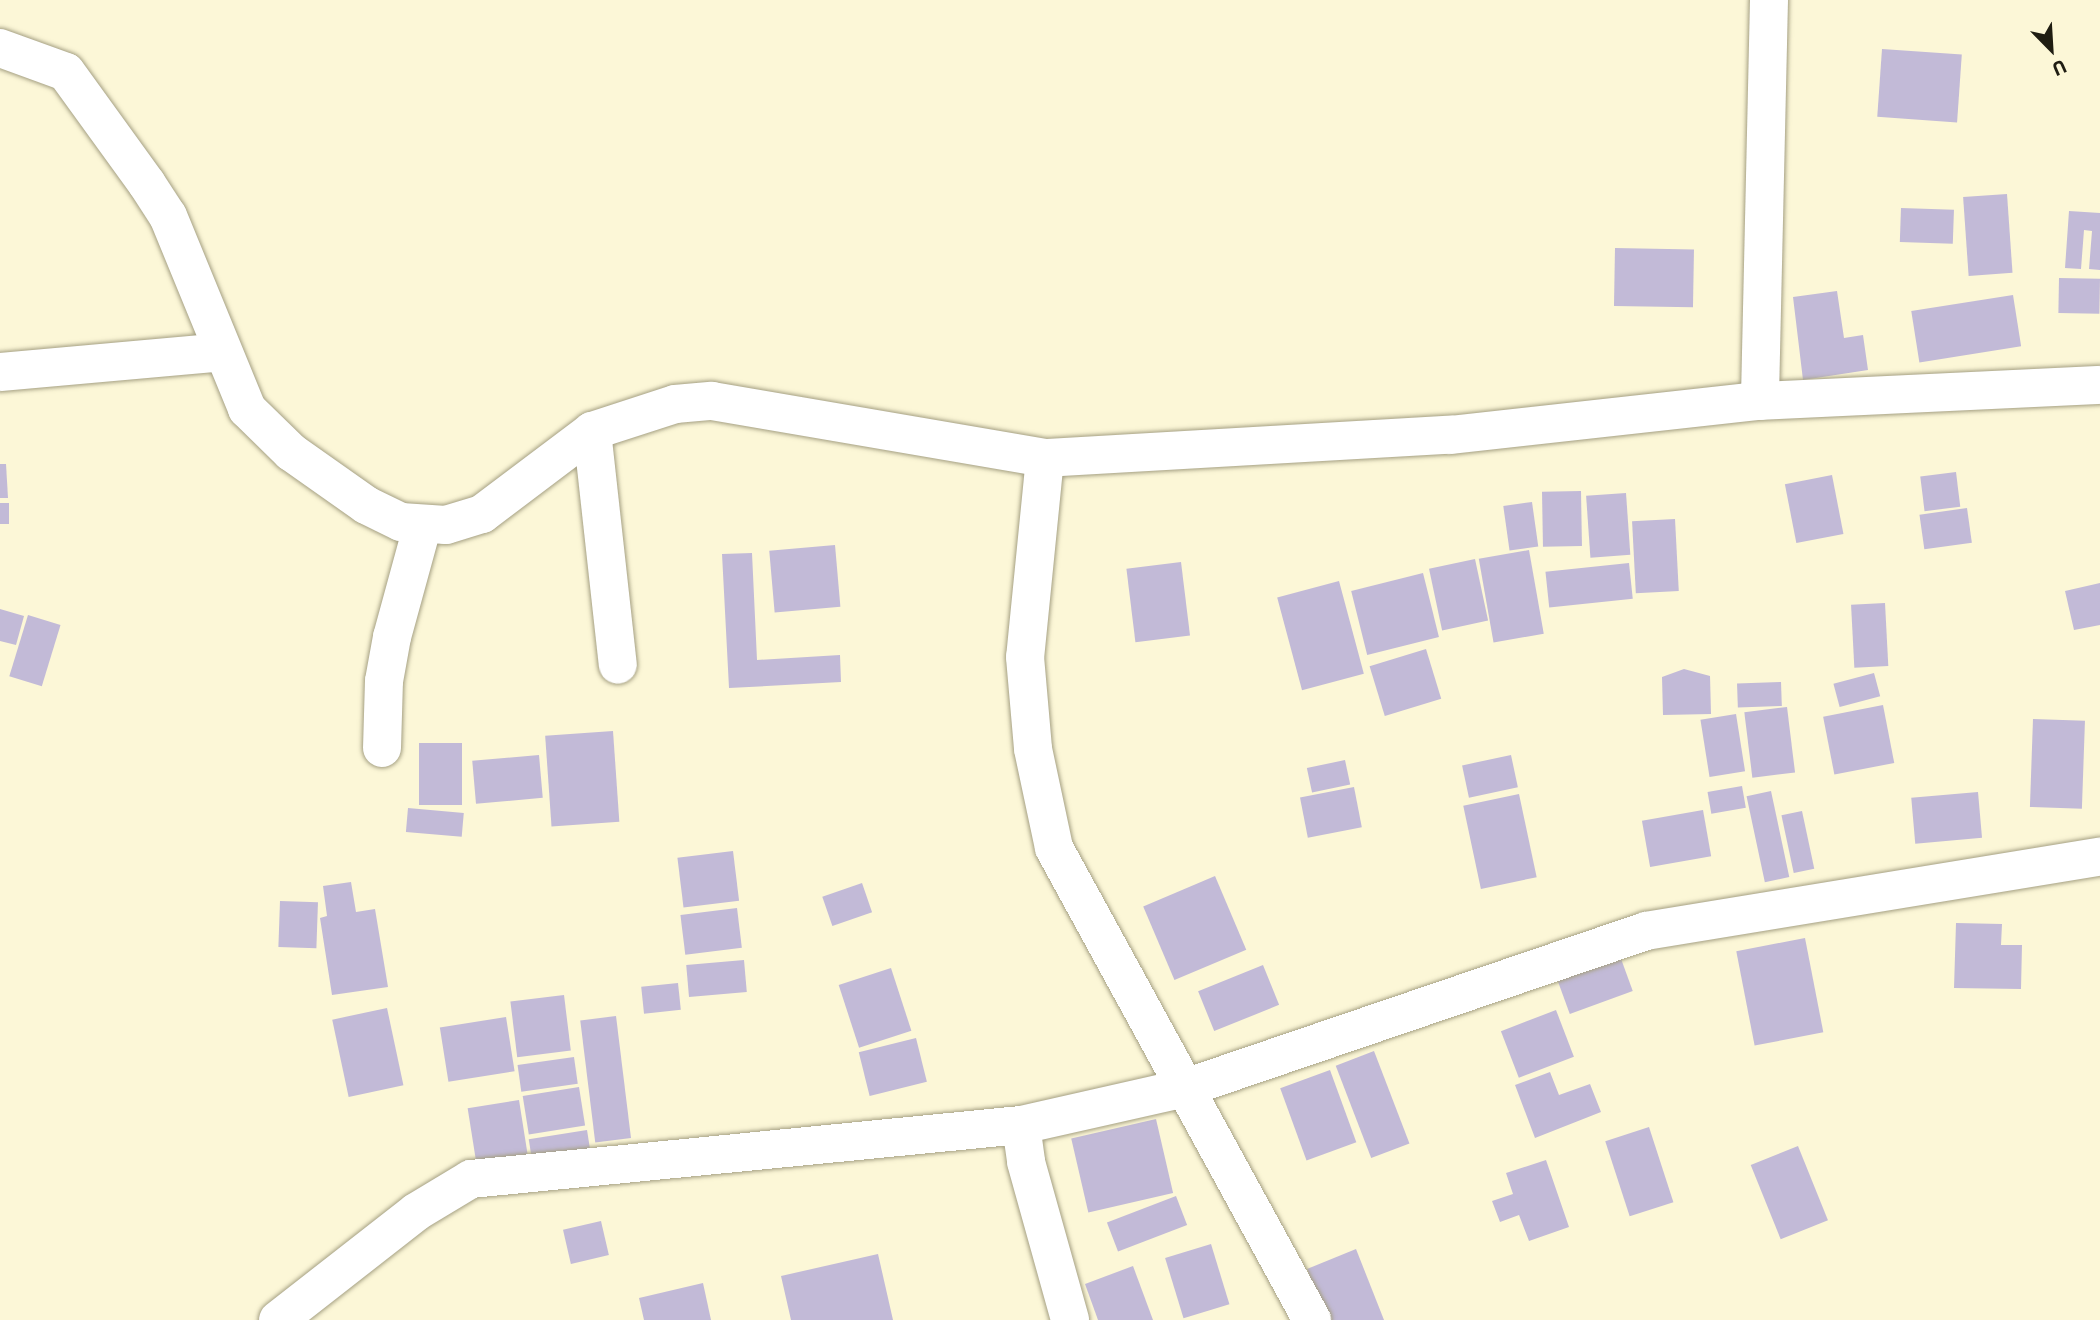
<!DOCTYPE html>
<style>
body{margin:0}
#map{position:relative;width:2100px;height:1320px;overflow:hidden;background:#fcf7d7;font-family:"IBM Plex Sans",sans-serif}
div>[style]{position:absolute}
.building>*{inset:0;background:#c2bad7;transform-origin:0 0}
.roads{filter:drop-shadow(0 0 2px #a5a083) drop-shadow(0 0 2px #a5a083)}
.minor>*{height:38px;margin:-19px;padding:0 19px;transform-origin:19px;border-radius:19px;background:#fff}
span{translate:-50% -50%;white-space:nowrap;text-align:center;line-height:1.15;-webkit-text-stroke:7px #fcf7d7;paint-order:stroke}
.north{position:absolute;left:2016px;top:14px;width:70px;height:70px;-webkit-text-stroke:5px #fcf7d7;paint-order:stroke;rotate:156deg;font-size:19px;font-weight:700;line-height:28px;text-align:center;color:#1f1d12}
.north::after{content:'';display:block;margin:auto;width:24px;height:32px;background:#1f1d12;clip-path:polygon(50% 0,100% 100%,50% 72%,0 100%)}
</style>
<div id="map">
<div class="building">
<div style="left:1882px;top:49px;width:80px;height:68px;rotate:4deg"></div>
<div style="left:2007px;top:194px;width:79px;height:44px;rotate:86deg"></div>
<div style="left:1901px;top:208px;width:53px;height:34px;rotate:2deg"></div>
<div style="clip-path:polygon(2069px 211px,2100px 213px,2100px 270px,2089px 269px,2092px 231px,2084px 230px,2081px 269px,2065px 268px)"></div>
<div style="left:1615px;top:248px;width:79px;height:58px;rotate:1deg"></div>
<div style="left:2059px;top:278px;width:41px;height:35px;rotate:1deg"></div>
<div style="clip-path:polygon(1837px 291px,1844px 338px,1863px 335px,1868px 370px,1803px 380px,1793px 297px)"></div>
<div style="left:2013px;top:295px;width:52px;height:103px;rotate:81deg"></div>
<div style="clip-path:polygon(0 464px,6px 464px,8px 498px,0 498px)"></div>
<div style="left:1956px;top:472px;width:35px;height:36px;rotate:83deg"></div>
<div style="left:1832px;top:475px;width:60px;height:48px;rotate:79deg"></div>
<div style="left:1581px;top:491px;width:55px;height:39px;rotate:89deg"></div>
<div style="left:1626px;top:493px;width:62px;height:40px;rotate:86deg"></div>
<div style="left:1532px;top:502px;width:45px;height:29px;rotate:82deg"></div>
<div style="left:0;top:503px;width:9px;height:21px"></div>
<div style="left:1967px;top:508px;width:35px;height:48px;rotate:82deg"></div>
<div style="left:1675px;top:519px;width:72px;height:43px;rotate:87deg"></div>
<div style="left:835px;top:545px;width:62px;height:66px;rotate:85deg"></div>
<div style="left:1529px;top:550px;width:85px;height:51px;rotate:80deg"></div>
<div style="clip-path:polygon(752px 553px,757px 660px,840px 655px,841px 682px,729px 688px,722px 554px)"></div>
<div style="left:1475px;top:559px;width:63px;height:47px;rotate:78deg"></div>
<div style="left:1181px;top:562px;width:74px;height:55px;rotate:83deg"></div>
<div style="left:1629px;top:563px;width:36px;height:84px;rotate:84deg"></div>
<div style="left:1423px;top:573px;width:66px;height:74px;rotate:76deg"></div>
<div style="left:1339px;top:581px;width:96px;height:64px;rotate:75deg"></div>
<div style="clip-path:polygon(2100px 583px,2100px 625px,2074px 630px,2065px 591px)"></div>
<div style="left:1885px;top:603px;width:63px;height:34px;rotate:87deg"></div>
<div style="clip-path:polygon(0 609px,24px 616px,16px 645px,0 641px)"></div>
<div style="left:28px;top:615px;width:34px;height:64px;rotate:17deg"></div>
<div style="left:1426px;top:649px;width:52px;height:59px;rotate:73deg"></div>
<div style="clip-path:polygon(1684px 669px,1710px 676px,1711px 714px,1663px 715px,1662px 677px)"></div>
<div style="left:1874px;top:673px;width:24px;height:42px;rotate:75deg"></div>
<div style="left:1781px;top:682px;width:24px;height:44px;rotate:88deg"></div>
<div style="left:1883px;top:705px;width:59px;height:61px;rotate:79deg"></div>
<div style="left:1787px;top:707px;width:66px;height:43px;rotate:83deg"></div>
<div style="left:1736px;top:714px;width:58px;height:36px;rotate:81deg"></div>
<div style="left:2033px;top:719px;width:52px;height:88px;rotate:2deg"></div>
<div style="left:613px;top:731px;width:91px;height:68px;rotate:86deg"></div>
<div style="left:419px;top:743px;width:43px;height:62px"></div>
<div style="left:539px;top:755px;width:43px;height:67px;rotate:85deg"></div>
<div style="left:1511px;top:755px;width:33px;height:50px;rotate:78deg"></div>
<div style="left:1345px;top:760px;width:25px;height:39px;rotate:78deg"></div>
<div style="left:1742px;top:786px;width:22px;height:35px;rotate:80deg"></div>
<div style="left:1354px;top:787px;width:41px;height:55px;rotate:79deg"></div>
<div style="left:1771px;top:791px;width:88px;height:25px;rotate:78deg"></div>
<div style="left:1978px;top:792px;width:46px;height:67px;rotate:85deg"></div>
<div style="left:1519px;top:794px;width:85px;height:57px;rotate:78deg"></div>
<div style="left:408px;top:808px;width:56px;height:24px;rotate:5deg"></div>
<div style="left:1703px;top:810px;width:47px;height:62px;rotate:80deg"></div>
<div style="left:1802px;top:811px;width:59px;height:21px;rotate:78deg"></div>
<div style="left:733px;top:851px;width:50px;height:56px;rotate:83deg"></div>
<div style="left:1215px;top:876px;width:80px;height:78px;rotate:67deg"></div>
<div style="clip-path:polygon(351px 882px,356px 912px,375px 909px,388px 987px,332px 995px,320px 918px,327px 916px,323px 886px)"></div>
<div style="left:862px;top:883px;width:31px;height:42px;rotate:71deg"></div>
<div style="left:280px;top:901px;width:38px;height:46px;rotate:2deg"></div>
<div style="left:737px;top:908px;width:40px;height:57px;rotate:83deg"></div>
<div style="clip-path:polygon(1956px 923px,2002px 924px,2001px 945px,2022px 945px,2021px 989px,1954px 988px)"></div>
<div style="left:1805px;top:938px;width:96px;height:70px;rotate:79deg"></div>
<div style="left:1616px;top:945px;width:49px;height:67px;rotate:70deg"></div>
<div style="left:744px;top:960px;width:32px;height:58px;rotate:85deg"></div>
<div style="left:1263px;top:965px;width:43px;height:70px;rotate:68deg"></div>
<div style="left:891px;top:968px;width:66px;height:55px;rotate:72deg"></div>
<div style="left:678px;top:983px;width:27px;height:37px;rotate:84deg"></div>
<div style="left:564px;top:995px;width:56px;height:54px;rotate:83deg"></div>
<div style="left:387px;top:1008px;width:79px;height:56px;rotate:78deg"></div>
<div style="left:1556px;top:1010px;width:50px;height:59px;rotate:69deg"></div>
<div style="left:616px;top:1016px;width:123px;height:36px;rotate:83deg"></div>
<div style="left:506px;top:1017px;width:55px;height:67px;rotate:81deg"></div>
<div style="left:916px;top:1038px;width:45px;height:59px;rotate:76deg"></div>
<div style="left:1374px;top:1051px;width:99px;height:41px;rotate:69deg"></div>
<div style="left:574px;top:1057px;width:27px;height:57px;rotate:82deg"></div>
<div style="left:1330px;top:1070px;width:77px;height:53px;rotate:70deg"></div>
<div style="clip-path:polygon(1550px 1072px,1559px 1095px,1590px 1084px,1601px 1112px,1535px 1138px,1515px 1085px)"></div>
<div style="left:579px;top:1087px;width:39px;height:57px;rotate:81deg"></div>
<div style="left:519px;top:1100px;width:67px;height:52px;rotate:81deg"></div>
<div style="left:1156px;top:1119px;width:76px;height:87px;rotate:77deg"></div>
<div style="left:1649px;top:1127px;width:79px;height:46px;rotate:72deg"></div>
<div style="left:587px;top:1130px;width:25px;height:59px;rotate:81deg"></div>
<div style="left:1798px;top:1146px;width:80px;height:51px;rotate:68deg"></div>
<div style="clip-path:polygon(1546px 1160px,1569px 1227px,1529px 1241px,1519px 1215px,1500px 1222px,1492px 1201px,1513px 1194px,1506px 1173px)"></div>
<div style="left:1176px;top:1196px;width:31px;height:74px;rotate:69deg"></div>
<div style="left:601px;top:1221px;width:35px;height:39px;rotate:77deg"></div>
<div style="left:1211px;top:1244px;width:63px;height:48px;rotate:73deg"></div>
<div style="clip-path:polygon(1356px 1249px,1384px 1320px,1327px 1320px,1307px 1269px)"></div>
<div style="clip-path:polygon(878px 1254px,893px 1320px,791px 1320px,781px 1276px)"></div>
<div style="clip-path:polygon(1133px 1266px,1153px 1320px,1098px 1320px,1085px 1284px)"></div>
<div style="clip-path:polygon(703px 1283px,711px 1320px,644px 1320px,639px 1298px)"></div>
</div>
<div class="roads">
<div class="minor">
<div style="left:1769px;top:0;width:401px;rotate:91.3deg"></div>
<div style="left:1760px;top:401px;width:340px;rotate:-2.7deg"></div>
<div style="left:0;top:48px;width:70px;rotate:20deg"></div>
<div style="left:66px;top:72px;width:138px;rotate:54.1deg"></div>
<div style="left:147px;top:184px;width:38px;rotate:57deg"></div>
<div style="left:168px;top:216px;width:209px;rotate:67.7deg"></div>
<div style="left:247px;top:409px;width:62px;rotate:44.3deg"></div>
<div style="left:291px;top:452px;width:92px;rotate:35.2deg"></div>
<div style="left:366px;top:505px;width:39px;rotate:26deg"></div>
<div style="left:401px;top:522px;width:45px;rotate:3.8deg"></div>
<div style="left:446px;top:525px;width:38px;rotate:-17deg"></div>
<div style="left:482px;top:514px;width:138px;rotate:-37deg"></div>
<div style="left:592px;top:431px;width:87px;rotate:-18deg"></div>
<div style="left:675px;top:404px;width:37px;rotate:-5deg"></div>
<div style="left:712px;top:401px;width:338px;rotate:9.7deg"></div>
<div style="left:1045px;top:458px;width:406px;rotate:-3.3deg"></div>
<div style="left:1450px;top:435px;width:312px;rotate:-6.3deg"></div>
<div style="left:0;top:372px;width:223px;rotate:-5.1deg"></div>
<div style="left:592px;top:431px;width:235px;rotate:83.7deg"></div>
<div style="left:1045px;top:458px;width:200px;rotate:95.7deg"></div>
<div style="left:1025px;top:657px;width:92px;rotate:85deg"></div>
<div style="left:1033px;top:749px;width:101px;rotate:78deg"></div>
<div style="left:1054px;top:848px;width:538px;rotate:61.34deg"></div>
<div style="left:382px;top:748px;width:67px;rotate:-88.3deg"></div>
<div style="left:384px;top:681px;width:45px;rotate:-79.7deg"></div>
<div style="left:392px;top:637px;width:117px;rotate:-74.7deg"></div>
<div style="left:1021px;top:1125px;width:37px;rotate:82deg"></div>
<div style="left:1026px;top:1162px;width:164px;rotate:74.4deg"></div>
<div style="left:278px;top:1320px;width:175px;rotate:-38deg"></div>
<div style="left:416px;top:1212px;width:64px;rotate:-31deg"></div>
<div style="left:471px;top:1179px;width:553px;rotate:-5.61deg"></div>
<div style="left:1021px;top:1125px;width:168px;rotate:-12.7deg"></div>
<div style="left:1185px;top:1088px;width:487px;rotate:-18.8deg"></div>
<div style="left:1646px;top:931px;width:460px;rotate:-9.3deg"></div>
</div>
</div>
<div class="north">U</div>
</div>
